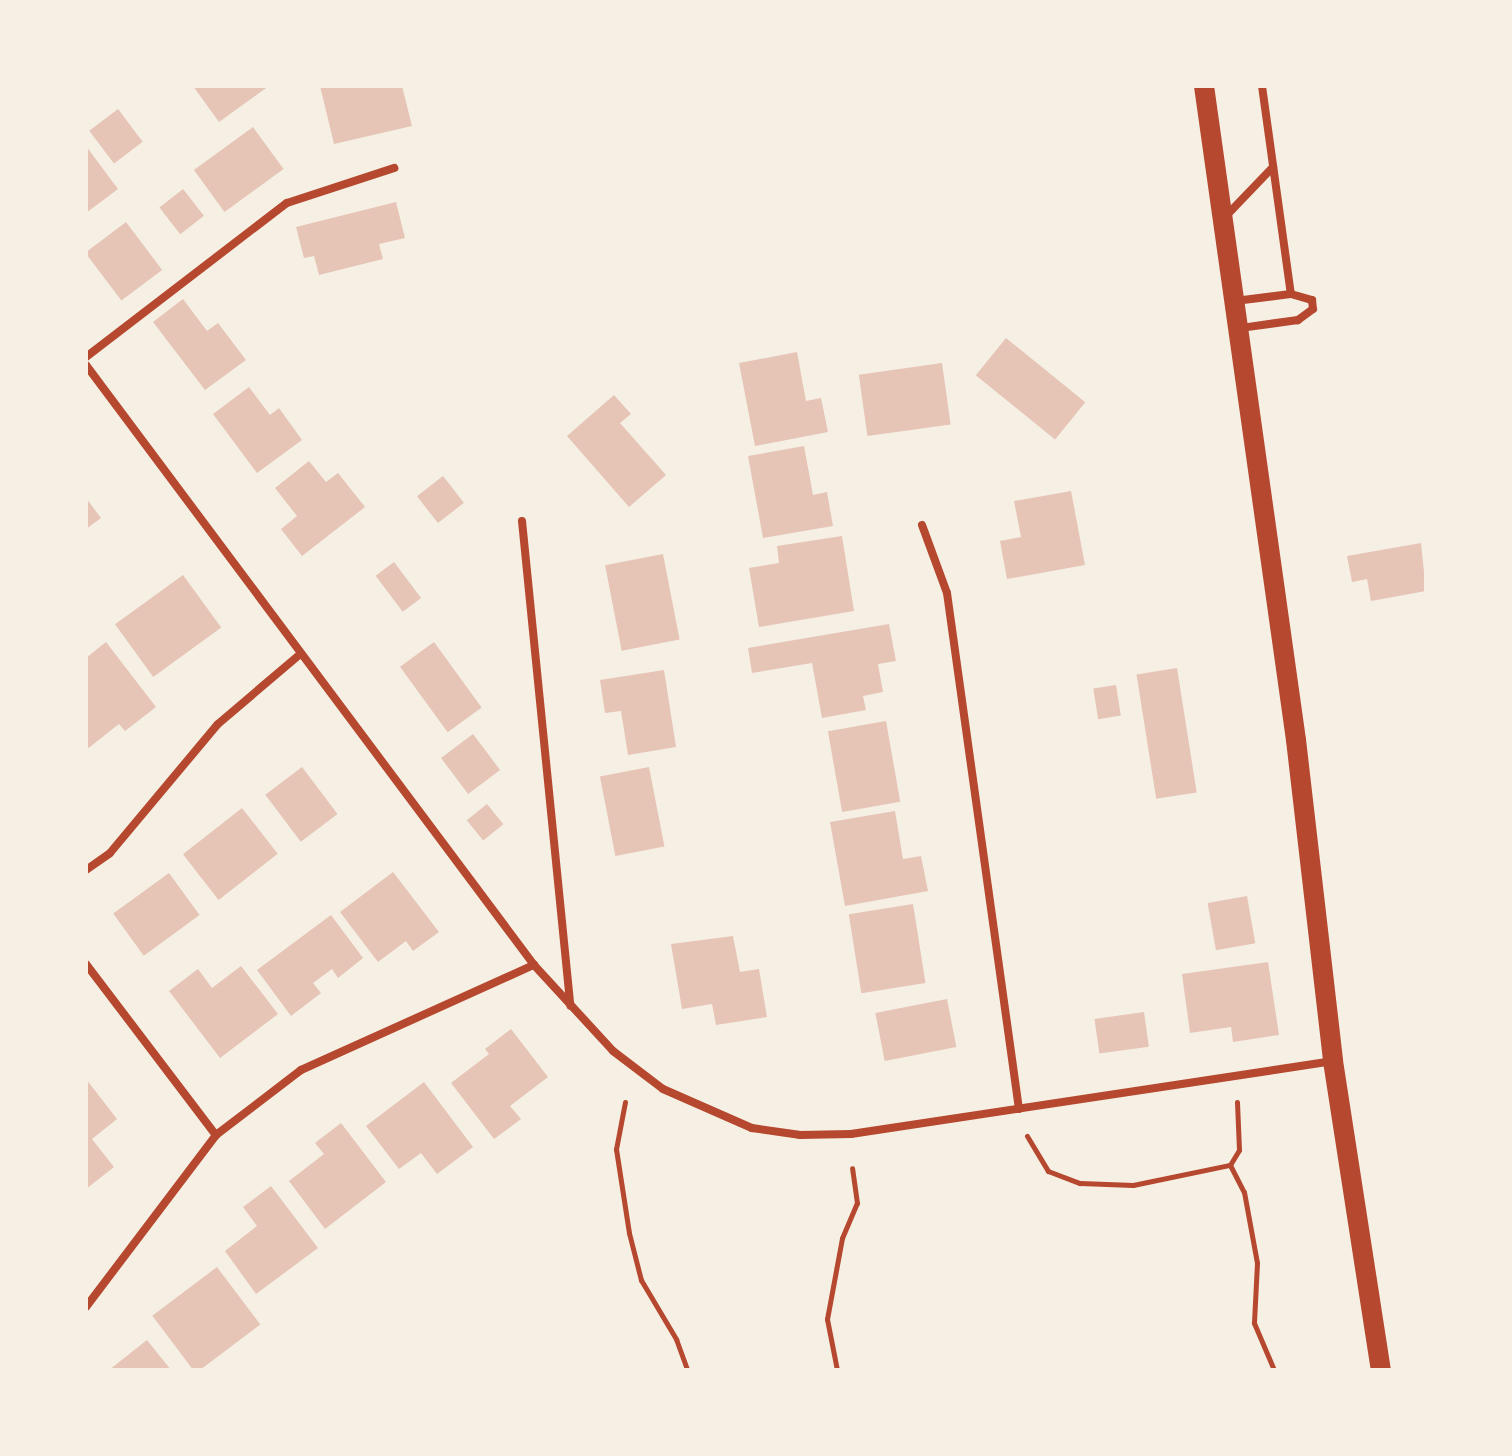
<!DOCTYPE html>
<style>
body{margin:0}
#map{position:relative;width:1512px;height:1456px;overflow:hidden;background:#f6efe4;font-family:"Open Sans",sans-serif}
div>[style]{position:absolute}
.building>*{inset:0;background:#e6c5b7;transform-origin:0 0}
.path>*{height:5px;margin:-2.5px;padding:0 2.5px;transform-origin:2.5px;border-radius:2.5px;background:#b5482f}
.minor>*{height:8px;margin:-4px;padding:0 4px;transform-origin:4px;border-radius:4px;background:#b5482f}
.primary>*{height:20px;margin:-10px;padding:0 10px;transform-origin:10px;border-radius:10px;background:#b5482f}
span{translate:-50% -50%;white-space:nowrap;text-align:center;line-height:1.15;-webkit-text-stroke:6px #f6efe4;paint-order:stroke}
.frame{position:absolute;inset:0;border:88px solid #f6efe4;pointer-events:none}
</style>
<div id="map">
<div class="building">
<div style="clip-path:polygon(193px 86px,269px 86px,219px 122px)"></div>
<div style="clip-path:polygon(320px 86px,402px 86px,412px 126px,334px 144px)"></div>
<div style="left:118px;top:109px;width:41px;height:36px;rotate:53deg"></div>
<div style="left:253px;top:127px;width:52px;height:73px;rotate:54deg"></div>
<div style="clip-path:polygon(86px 146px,118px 189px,86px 213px)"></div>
<div style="left:183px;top:189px;width:34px;height:30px;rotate:52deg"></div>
<div style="clip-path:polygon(396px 202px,405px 238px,379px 244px,383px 259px,319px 275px,314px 256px,304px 258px,296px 227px)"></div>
<div style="left:126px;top:222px;width:60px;height:51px;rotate:53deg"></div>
<div style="clip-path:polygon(183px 299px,207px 331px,218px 323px,246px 360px,205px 390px,153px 322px)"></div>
<div style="left:1006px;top:338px;width:102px;height:48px;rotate:39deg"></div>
<div style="clip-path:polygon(797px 352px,806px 401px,821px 398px,828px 432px,755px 446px,739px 363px)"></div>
<div style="left:942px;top:363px;width:62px;height:84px;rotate:82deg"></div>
<div style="clip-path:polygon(249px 387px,270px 415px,279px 408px,302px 440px,257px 473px,213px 414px)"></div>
<div style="clip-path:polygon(614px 395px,631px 414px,620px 423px,666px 475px,629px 507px,567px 436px)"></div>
<div style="clip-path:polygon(804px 446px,813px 495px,827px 492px,833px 526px,763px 538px,748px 456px)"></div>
<div style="clip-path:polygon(309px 461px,326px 482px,338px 473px,365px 507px,302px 556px,281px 529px,297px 516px,275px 488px)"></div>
<div style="left:443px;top:476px;width:34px;height:33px;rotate:52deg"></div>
<div style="clip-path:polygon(1071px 491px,1085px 565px,1007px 579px,1000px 541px,1021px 537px,1014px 501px)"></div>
<div style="clip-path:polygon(86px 498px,101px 518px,86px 529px)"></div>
<div style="clip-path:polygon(842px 536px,854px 611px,759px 627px,749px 568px,779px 563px,777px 546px)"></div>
<div style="clip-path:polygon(1421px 543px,1426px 591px,1371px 601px,1367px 579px,1352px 582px,1347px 556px)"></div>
<div style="left:663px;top:554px;width:87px;height:59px;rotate:79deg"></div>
<div style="left:394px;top:562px;width:45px;height:23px;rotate:53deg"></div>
<div style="left:183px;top:575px;width:65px;height:84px;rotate:54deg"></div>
<div style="clip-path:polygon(889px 624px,896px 661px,878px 664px,883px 692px,863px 696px,866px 710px,822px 718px,812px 663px,752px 673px,748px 648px)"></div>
<div style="clip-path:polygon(106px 642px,156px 707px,125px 731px,119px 724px,86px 750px,86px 658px)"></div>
<div style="left:434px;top:642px;width:81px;height:42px;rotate:54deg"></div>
<div style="left:1177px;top:668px;width:126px;height:41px;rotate:81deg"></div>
<div style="clip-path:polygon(664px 670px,676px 747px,628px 755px,621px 711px,605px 713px,600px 680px)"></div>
<div style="left:1116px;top:685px;width:31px;height:23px;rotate:81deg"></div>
<div style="left:886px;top:721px;width:82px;height:59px;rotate:80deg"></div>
<div style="left:473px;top:734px;width:45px;height:40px;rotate:53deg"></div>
<div style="left:302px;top:767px;width:59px;height:46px;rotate:53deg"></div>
<div style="left:649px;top:767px;width:81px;height:50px;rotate:79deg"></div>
<div style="left:487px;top:804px;width:26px;height:26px;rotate:51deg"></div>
<div style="left:242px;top:808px;width:58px;height:75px;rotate:52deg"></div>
<div style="clip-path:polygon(895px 811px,903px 859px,921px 856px,928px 891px,845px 906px,830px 822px)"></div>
<div style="clip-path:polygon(393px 872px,439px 932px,413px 951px,406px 941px,378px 962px,340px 912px)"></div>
<div style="left:169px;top:873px;width:52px;height:69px;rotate:54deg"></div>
<div style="left:1247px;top:896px;width:48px;height:40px;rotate:80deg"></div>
<div style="left:913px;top:904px;width:80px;height:65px;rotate:81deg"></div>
<div style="clip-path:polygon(331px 915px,363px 958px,338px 978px,332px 969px,313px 983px,321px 993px,291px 1016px,257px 970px)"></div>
<div style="clip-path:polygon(733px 936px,740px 972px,759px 969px,767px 1017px,716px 1025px,712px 1004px,682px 1009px,671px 944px)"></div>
<div style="clip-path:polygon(1268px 962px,1279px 1035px,1233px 1042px,1231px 1027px,1190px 1033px,1182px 974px)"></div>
<div style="clip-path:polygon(241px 966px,278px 1014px,220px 1058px,169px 991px,198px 969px,212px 988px)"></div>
<div style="left:947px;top:999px;width:49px;height:73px;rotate:79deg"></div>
<div style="left:1144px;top:1012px;width:35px;height:50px;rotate:82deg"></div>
<div style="clip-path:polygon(511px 1029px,548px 1077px,510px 1106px,521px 1119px,494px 1139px,451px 1083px,489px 1054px,485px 1049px)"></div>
<div style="clip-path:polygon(86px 1079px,117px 1119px,92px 1139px,114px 1167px,86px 1189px)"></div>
<div style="clip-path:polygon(424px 1082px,473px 1147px,437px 1174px,421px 1153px,399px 1169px,366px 1126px)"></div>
<div style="clip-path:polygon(341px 1123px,386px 1182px,325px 1229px,289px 1181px,324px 1154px,315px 1143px)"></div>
<div style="clip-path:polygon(271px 1186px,318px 1248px,256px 1294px,225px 1251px,257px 1226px,243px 1207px)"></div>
<div style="left:217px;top:1267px;width:72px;height:81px;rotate:53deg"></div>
<div style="clip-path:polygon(147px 1340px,171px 1370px,109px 1370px)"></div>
</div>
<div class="path">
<div style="left:625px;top:1102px;width:48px;rotate:100.8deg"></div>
<div style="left:616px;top:1149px;width:85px;rotate:81.2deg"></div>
<div style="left:629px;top:1233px;width:49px;rotate:75.7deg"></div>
<div style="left:641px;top:1280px;width:69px;rotate:59.3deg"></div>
<div style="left:676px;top:1339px;width:33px;rotate:70deg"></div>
<div style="left:1237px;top:1102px;width:48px;rotate:87.6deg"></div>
<div style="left:1239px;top:1150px;width:17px;rotate:121deg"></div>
<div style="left:1230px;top:1165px;width:30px;rotate:63deg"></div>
<div style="left:1244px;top:1192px;width:72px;rotate:79.6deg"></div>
<div style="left:1257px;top:1263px;width:60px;rotate:92.9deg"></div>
<div style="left:1254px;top:1323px;width:51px;rotate:66.9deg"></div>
<div style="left:1027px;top:1136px;width:41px;rotate:59deg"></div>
<div style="left:1048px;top:1171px;width:34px;rotate:21deg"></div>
<div style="left:1080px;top:1183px;width:53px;rotate:2.2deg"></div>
<div style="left:1133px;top:1185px;width:99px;rotate:-11.7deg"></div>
<div style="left:837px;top:1370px;width:52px;rotate:-101.1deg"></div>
<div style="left:827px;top:1319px;width:82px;rotate:-79.5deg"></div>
<div style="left:842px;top:1238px;width:38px;rotate:-67deg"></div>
<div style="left:857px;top:1203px;width:35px;rotate:-98deg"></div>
</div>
<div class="minor">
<div style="left:1262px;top:86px;width:210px;rotate:82.1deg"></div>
<div style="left:1226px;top:216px;width:68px;rotate:-46.2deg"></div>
<div style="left:1235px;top:301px;width:56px;rotate:-7.1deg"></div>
<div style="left:1291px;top:294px;width:22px;rotate:16deg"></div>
<div style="left:1312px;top:300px;width:9px;rotate:84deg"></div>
<div style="left:1313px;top:309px;width:19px;rotate:144deg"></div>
<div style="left:1298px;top:320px;width:59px;rotate:172.1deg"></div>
<div style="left:86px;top:357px;width:253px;rotate:-37.5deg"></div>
<div style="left:287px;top:203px;width:113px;rotate:-18.1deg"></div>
<div style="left:86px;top:365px;width:749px;rotate:53.25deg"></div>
<div style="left:534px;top:965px;width:117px;rotate:47.4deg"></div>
<div style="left:613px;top:1051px;width:63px;rotate:37.2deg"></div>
<div style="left:663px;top:1089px;width:97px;rotate:23.7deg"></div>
<div style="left:752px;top:1128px;width:49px;rotate:8.3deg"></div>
<div style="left:800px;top:1135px;width:51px;rotate:-1.1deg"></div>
<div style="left:851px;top:1134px;width:486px;rotate:-8.6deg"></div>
<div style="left:522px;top:521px;width:487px;rotate:84.3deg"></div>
<div style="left:922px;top:525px;width:72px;rotate:69.8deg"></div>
<div style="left:947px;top:593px;width:521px;rotate:82.06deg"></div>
<div style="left:86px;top:870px;width:29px;rotate:-35deg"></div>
<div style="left:110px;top:853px;width:168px;rotate:-50.1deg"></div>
<div style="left:218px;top:724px;width:105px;rotate:-40.4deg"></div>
<div style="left:86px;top:964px;width:215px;rotate:52.8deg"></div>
<div style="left:86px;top:1307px;width:216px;rotate:-52.9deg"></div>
<div style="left:216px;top:1135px;width:107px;rotate:-37.4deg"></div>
<div style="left:301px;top:1070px;width:256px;rotate:-24.3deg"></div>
</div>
<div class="primary">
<div style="left:1204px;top:86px;width:660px;rotate:81.99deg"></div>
<div style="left:1296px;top:740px;width:323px;rotate:83.4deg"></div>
<div style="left:1333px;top:1061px;width:313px;rotate:81.2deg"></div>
</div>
<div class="frame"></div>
</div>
